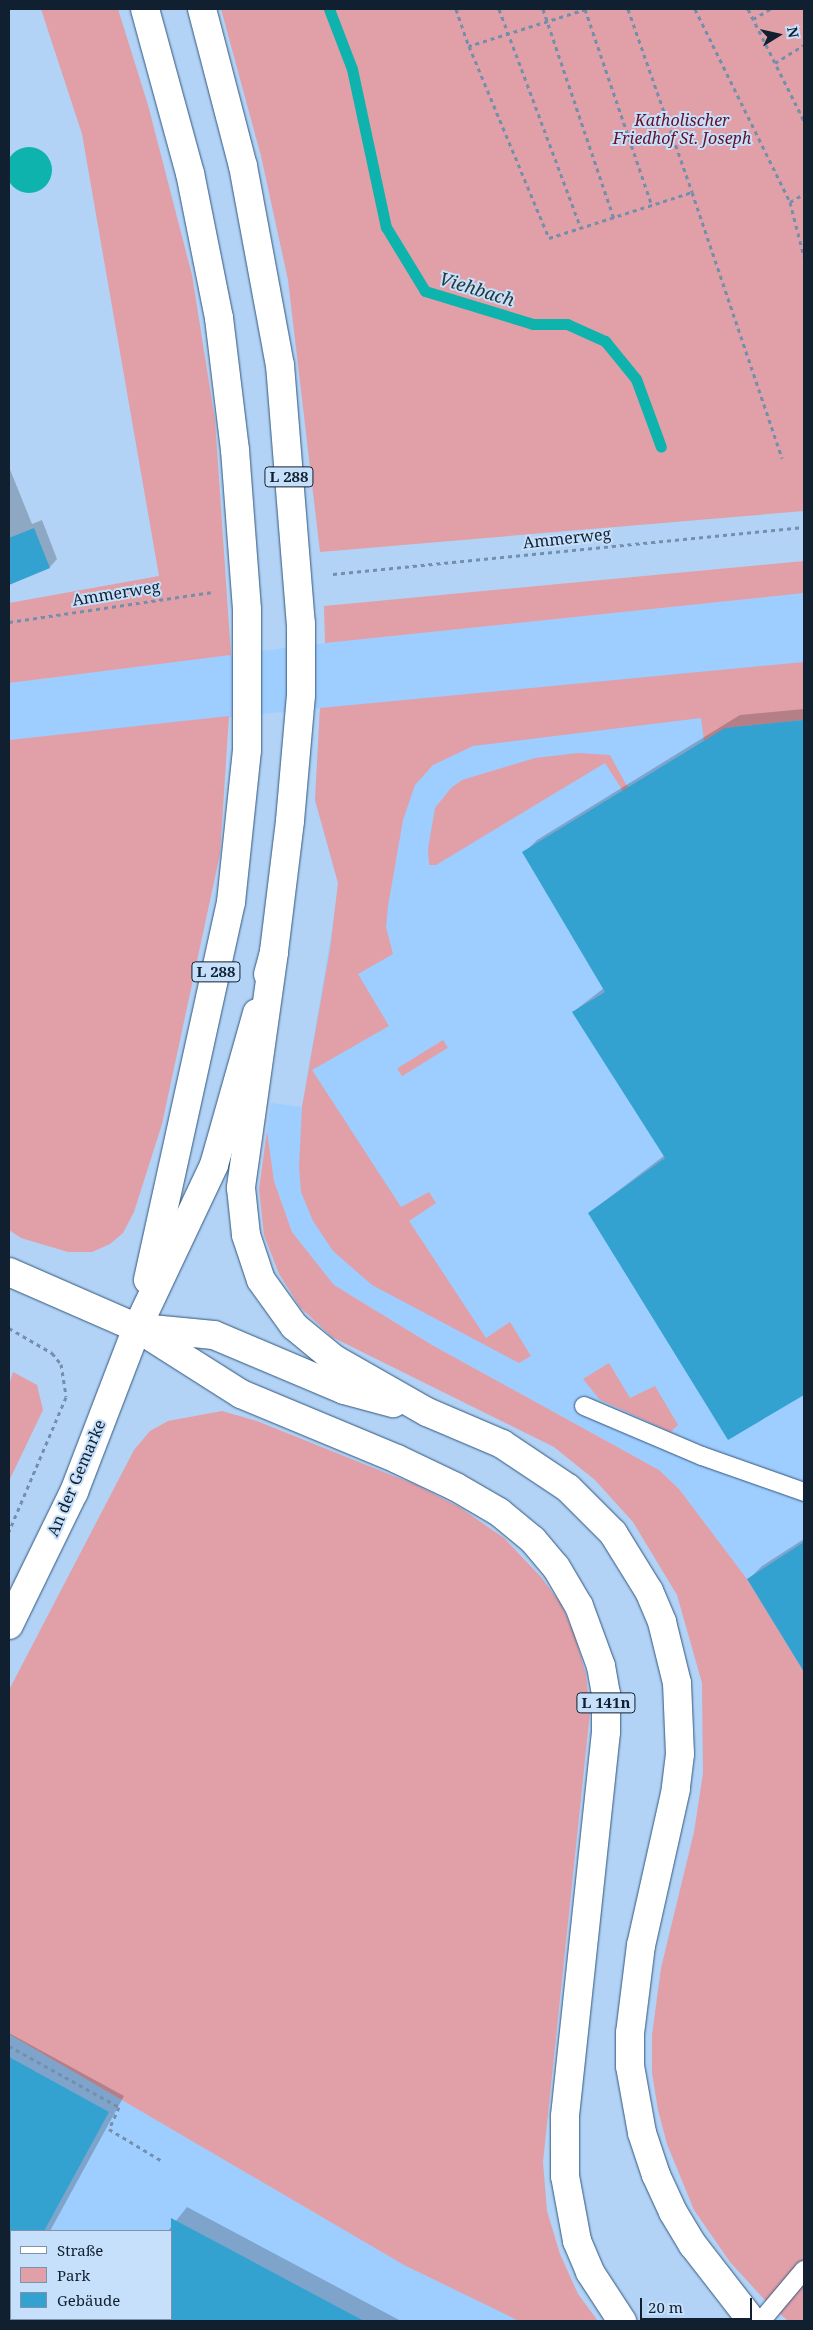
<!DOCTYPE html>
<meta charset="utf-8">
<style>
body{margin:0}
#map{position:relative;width:813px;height:2330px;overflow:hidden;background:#b2d3f6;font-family:"Noto Serif",serif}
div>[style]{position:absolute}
.built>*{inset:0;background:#9ecdff}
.green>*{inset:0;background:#e19fa8;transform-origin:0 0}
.water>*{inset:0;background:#0eb3ad}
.round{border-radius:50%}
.shadow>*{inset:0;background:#0003}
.stream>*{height:11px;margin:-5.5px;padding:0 5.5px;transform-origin:5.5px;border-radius:5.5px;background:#0eb3ad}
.building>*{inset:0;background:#34a2d0}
.path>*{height:3px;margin-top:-1.5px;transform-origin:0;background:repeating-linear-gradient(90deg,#748fab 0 4px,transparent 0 8px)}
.roads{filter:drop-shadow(0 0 1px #32567d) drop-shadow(0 0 1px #32567d)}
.service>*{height:18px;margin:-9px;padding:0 9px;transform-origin:9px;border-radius:9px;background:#fff}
.minor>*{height:28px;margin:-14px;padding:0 14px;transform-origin:14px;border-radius:14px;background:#fff}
.tertiary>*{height:28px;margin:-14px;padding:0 14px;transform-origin:14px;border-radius:14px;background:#fff}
.primary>*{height:28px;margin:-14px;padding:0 14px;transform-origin:14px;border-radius:14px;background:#fff}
.trunk>*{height:28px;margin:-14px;padding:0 14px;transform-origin:14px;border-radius:14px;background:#fff}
span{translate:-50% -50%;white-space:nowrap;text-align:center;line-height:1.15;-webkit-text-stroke:4px #c6dffa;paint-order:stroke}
.shield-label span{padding:1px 4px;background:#c6dffa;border:1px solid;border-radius:4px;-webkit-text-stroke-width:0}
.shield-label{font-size:15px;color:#102030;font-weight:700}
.park-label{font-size:16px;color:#651028;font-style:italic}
.street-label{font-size:16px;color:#102030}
.water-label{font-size:18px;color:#223937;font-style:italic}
.frame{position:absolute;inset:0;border:10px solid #102030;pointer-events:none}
.legend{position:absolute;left:10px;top:2230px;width:162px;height:90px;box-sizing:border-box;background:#c6dffa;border:1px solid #7d93a9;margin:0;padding:6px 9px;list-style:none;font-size:15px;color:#102030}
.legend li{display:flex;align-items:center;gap:10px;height:25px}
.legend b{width:25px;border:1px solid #7d93a9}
.north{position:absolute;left:753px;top:10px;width:50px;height:50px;-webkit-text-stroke:4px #c6dffa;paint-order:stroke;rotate:80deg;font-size:14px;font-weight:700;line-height:20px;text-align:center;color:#102030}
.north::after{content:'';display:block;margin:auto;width:18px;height:22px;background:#102030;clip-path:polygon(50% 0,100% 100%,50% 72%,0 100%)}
.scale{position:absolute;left:640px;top:2298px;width:112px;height:22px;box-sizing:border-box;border:2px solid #102030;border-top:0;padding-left:6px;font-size:15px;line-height:18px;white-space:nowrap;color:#102030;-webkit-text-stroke:4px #c6dffa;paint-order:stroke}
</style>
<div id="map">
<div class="built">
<div style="clip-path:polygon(804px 593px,804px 1672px,747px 1579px,679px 1489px,659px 1470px,432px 1345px,334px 1285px,292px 1232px,274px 1181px,267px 1131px,271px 1103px,302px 1107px,335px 912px,338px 883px,315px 800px,320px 708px,9px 740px,9px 683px,325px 643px)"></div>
<div style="clip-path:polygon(evenodd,9px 2034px,404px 2265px,519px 2321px,9px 2321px,9px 2034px,11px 2231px,171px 2231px,171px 2319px,11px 2319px,11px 2231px)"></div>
</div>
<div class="green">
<div style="clip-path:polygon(41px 9px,118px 9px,148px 105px,192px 275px,215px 420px,231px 655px,9px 683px,9px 603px,159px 576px,82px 134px)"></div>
<div style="clip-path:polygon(221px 9px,804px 9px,804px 511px,320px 552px,288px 280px,261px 156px)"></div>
<div style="clip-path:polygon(804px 561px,804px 593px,325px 643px,324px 606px)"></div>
<div style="clip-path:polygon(804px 662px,804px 720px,726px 728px,704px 741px,701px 718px,473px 746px,433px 765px,415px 785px,403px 820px,388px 906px,386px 927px,393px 954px,358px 974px,389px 1026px,312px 1070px,401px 1207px,429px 1192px,436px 1203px,409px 1221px,486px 1338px,510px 1322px,531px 1356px,519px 1363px,372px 1285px,333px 1251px,313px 1221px,301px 1192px,299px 1167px,302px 1107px,330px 949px,338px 883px,315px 800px,320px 708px)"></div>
<div style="clip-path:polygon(229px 716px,220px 854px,162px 1124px,134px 1212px,123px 1233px,110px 1244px,92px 1252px,68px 1252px,21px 1238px,9px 1230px,9px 740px)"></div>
<div style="clip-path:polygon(578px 753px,610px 755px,628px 788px,623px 791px,605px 763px,436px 865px,429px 865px,428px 849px,435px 808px,451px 788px,462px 780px,535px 758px)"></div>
<div style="left:443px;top:1040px;width:9px;height:54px;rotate:58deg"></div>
<div style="clip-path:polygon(267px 1131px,274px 1181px,292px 1232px,334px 1285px,432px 1345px,659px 1470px,679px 1489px,747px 1579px,804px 1672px,804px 2321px,788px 2321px,763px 2298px,730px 2262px,694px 2210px,667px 2144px,658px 2110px,652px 2073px,652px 2035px,661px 1968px,694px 1832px,703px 1773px,702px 1683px,677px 1595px,633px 1522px,595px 1480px,554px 1447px,332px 1337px,300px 1307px,279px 1274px,264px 1235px,259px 1189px)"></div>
<div style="clip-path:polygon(609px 1363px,630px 1398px,655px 1386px,678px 1425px,671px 1432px,600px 1400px,583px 1379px)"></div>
<div style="clip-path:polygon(13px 1372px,37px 1385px,43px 1410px,9px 1481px,9px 1385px)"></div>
<div style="clip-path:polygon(222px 1411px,257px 1421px,416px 1485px,459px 1507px,504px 1538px,541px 1577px,561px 1604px,574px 1634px,586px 1674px,590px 1712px,543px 2162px,547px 2211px,560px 2254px,578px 2294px,598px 2321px,519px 2321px,404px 2265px,9px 2034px,9px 1690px,134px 1450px,150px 1431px,168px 1421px)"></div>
</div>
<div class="water">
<div class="round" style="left:6px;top:147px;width:46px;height:46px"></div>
</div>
<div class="shadow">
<div style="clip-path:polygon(9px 467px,32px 524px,42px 520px,57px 559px,50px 567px,15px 581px,9px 568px)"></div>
<div style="clip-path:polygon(804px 709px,804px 1393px,729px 1439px,589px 1213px,665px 1155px,573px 1012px,604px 988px,524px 853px,537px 840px,740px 715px)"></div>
<div style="clip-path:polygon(804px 1539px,804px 1670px,749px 1579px,762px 1566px)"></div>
<div style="clip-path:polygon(9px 2033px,124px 2096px,50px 2231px,11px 2231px,9px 2308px)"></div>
<div style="clip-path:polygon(187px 2207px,401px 2321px,120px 2321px,171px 2319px,171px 2231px,168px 2231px)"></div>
</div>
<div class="stream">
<div style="left:329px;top:9px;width:64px;rotate:69deg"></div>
<div style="left:352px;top:69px;width:162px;rotate:77.9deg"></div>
<div style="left:386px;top:227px;width:75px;rotate:58.6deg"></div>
<div style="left:425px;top:291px;width:113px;rotate:17deg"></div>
<div style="left:533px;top:324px;width:34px"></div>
<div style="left:567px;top:324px;width:42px;rotate:24.1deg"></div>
<div style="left:605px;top:341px;width:49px;rotate:50.8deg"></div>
<div style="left:636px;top:379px;width:72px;rotate:69.8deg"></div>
</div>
<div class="building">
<div style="clip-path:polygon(34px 528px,50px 568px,9px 585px,9px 538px)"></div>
<div style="clip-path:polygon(804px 720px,804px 1395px,728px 1440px,588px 1213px,665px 1158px,572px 1012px,605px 992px,522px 852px,725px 728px)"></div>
<div style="clip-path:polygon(804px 1542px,804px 1672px,747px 1579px)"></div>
<div style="clip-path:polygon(9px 2057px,109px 2112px,44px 2231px,9px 2231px)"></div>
<div style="clip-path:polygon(171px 2218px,364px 2321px,171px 2321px)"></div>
</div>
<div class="path">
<div style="left:456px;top:9px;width:39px;rotate:71deg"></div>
<div style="left:499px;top:9px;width:234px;rotate:69.5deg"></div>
<div style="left:543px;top:9px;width:222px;rotate:71.3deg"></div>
<div style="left:585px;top:9px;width:208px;rotate:71.2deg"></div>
<div style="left:586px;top:9px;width:123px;rotate:162.5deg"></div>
<div style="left:469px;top:46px;width:208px;rotate:67.4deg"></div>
<div style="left:549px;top:238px;width:150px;rotate:-17.8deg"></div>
<div style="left:692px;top:192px;width:281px;rotate:71.3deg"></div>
<div style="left:628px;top:9px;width:194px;rotate:70.7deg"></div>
<div style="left:695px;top:9px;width:215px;rotate:63.8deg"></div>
<div style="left:790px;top:202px;width:16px;rotate:-30deg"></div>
<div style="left:748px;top:9px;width:125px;rotate:63.4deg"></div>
<div style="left:753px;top:19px;width:20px;rotate:-30deg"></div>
<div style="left:775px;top:63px;width:34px;rotate:-32deg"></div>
<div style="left:790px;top:202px;width:57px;rotate:75.7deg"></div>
<div style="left:333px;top:574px;width:473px;rotate:-5.7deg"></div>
<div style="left:9px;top:622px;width:204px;rotate:-8.4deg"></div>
<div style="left:9px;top:1328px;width:50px;rotate:30.2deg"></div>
<div style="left:52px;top:1353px;width:14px;rotate:51deg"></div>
<div style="left:61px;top:1364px;width:33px;rotate:81deg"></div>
<div style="left:66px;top:1397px;width:146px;rotate:113deg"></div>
<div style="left:9px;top:2046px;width:126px;rotate:29deg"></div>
<div style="left:119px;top:2107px;width:24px;rotate:114deg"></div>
<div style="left:109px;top:2129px;width:62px;rotate:31.1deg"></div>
</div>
<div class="roads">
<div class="service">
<div style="left:584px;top:1406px;width:128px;rotate:23deg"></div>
<div style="left:702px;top:1456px;width:108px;rotate:19.4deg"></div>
<div style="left:761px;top:2321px;width:67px;rotate:-49.9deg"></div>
</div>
<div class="minor">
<div style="left:9px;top:1272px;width:140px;rotate:23.6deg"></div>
</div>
<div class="tertiary">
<div style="left:9px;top:1625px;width:148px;rotate:-64deg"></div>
<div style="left:74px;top:1492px;width:176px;rotate:-69deg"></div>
</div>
<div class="primary">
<div style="left:145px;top:9px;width:170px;rotate:74.7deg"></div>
<div style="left:190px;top:173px;width:148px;rotate:78.7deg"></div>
<div style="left:219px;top:318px;width:133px;rotate:83.1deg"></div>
<div style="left:235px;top:450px;width:160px;rotate:85.7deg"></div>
<div style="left:247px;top:610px;width:140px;rotate:90deg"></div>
<div style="left:247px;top:750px;width:153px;rotate:96deg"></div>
<div style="left:231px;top:902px;width:387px;rotate:102.4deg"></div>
<div style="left:202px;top:9px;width:162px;rotate:75.4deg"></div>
<div style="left:243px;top:166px;width:202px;rotate:79.5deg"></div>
<div style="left:280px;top:365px;width:260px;rotate:85.4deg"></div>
<div style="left:301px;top:624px;width:71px;rotate:90deg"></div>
<div style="left:301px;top:695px;width:126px;rotate:95deg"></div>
<div style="left:290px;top:821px;width:132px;rotate:97deg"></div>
<div style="left:274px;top:952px;width:23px;rotate:105deg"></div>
<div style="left:137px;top:1328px;width:180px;rotate:-64.7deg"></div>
<div style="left:214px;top:1165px;width:158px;rotate:-74.2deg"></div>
</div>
<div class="trunk">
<div style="left:274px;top:952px;width:238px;rotate:98deg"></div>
<div style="left:241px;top:1188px;width:47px;rotate:83.9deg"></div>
<div style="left:246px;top:1235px;width:47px;rotate:71.6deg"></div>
<div style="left:261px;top:1280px;width:57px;rotate:54.3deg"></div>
<div style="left:294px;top:1326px;width:52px;rotate:39.5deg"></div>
<div style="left:334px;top:1359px;width:107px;rotate:29.7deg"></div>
<div style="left:427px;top:1412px;width:82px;rotate:23.1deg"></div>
<div style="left:502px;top:1444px;width:79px;rotate:33.7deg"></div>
<div style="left:568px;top:1488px;width:64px;rotate:45deg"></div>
<div style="left:613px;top:1533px;width:68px;rotate:58.2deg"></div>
<div style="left:649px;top:1591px;width:34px;rotate:67deg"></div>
<div style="left:662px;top:1622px;width:63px;rotate:76.2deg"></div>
<div style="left:677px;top:1683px;width:71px;rotate:87.6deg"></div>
<div style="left:680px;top:1754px;width:35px;rotate:97deg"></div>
<div style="left:676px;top:1789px;width:160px;rotate:102.6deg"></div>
<div style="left:641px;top:1945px;width:89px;rotate:97.1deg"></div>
<div style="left:630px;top:2033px;width:33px;rotate:90deg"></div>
<div style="left:630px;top:2066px;width:68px;rotate:79.8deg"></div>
<div style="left:642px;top:2133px;width:44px;rotate:71.6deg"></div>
<div style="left:656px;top:2175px;width:41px;rotate:65.3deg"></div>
<div style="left:673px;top:2212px;width:39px;rotate:59deg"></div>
<div style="left:693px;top:2245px;width:96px;rotate:52.2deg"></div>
<div style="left:137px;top:1328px;width:123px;rotate:32.4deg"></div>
<div style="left:241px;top:1394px;width:169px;rotate:22.6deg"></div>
<div style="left:397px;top:1459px;width:65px;rotate:25.4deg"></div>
<div style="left:456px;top:1487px;width:50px;rotate:30.2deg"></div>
<div style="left:499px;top:1512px;width:44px;rotate:39.5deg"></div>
<div style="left:533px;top:1540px;width:35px;rotate:50deg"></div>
<div style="left:556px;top:1567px;width:45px;rotate:59.5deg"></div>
<div style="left:579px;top:1606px;width:64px;rotate:69.9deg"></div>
<div style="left:601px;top:1666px;width:28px;rotate:80deg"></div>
<div style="left:606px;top:1694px;width:38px;rotate:90deg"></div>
<div style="left:606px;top:1732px;width:387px;rotate:96.1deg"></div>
<div style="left:565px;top:2117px;width:59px;rotate:90deg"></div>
<div style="left:565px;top:2176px;width:66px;rotate:79.5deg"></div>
<div style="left:577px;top:2241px;width:34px;rotate:67deg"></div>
<div style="left:590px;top:2272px;width:59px;rotate:56.9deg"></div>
<div style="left:141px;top:1328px;width:73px;rotate:5.5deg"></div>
<div style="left:214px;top:1335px;width:141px;rotate:22.9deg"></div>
<div style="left:344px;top:1390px;width:51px;rotate:14.9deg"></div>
</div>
</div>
<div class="shield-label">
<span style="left:289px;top:477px">L 288</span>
<span style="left:216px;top:972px">L 288</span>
<span style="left:606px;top:1703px">L 141n</span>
</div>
<div class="park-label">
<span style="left:682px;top:129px">Katholischer<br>Friedhof St. Joseph</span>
</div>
<div class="street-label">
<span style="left:567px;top:538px;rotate:-6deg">Ammerweg</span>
<span style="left:116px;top:593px;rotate:-9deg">Ammerweg</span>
<span style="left:76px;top:1478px;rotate:-67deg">An der Gemarke</span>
</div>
<div class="water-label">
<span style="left:477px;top:289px;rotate:17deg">Viehbach</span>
</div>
<div class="frame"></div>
<ul class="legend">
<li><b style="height:6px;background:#fff"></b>Straße</li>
<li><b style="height:14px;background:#e19fa8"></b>Park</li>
<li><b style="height:14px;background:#34a2d0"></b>Gebäude</li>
</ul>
<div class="north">N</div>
<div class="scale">20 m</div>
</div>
